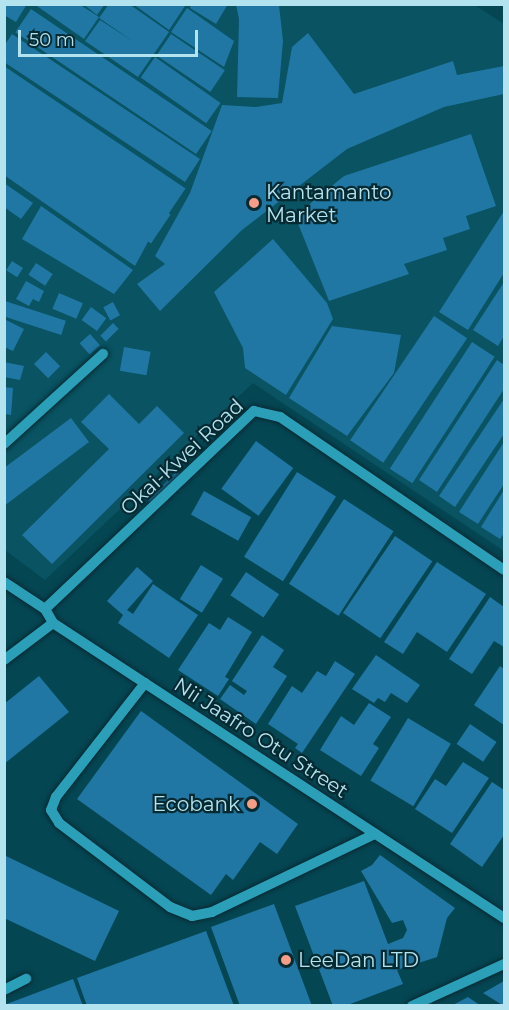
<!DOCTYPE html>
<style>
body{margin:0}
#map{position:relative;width:509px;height:1010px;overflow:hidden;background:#054653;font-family:Montserrat,sans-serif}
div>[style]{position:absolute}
.built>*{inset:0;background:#095362}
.building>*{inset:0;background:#2077a3;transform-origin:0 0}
.roads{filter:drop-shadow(0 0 2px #062a32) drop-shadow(0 0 2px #062a32)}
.minor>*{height:10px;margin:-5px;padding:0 5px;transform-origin:5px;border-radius:5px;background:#2c9fb8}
.dots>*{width:16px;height:16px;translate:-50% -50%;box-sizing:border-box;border:3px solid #062a32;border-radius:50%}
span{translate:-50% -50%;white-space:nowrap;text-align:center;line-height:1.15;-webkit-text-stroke:4.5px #062a32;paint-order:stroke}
.poi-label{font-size:20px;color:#b3e3ef}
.left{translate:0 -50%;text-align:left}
.right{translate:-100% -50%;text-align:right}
.street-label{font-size:20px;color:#b3e3ef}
.frame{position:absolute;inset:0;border:6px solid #b3e3ef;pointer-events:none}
.scale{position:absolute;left:18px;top:30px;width:180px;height:27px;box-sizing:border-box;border:3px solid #b3e3ef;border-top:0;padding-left:8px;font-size:18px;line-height:21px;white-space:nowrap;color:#b3e3ef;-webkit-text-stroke:4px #062a32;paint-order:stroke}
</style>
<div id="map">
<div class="built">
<div style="clip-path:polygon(473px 4px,504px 24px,504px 551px,253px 383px,45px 580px,5px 550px,5px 5px)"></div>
</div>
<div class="building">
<div style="clip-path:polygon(4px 4px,27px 4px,16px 22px,4px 15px)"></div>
<div style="clip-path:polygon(34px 4px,79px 4px,99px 17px,84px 39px)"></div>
<div style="clip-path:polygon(83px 4px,105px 4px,97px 15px)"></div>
<div style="clip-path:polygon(109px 4px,129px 4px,169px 32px,138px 77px,85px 41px,100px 20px,134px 42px,99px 18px)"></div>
<div style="clip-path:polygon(133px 4px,183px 4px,185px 6px,169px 30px)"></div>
<div style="clip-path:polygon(191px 4px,228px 4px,216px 24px,190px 8px)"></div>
<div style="clip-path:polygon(236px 5px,279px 5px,283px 41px,278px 98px,237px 97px,239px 19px)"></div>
<div style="clip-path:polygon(187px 8px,234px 41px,224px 67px,171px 32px)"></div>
<div style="left:31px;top:9px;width:218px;height:28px;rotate:34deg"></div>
<div style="clip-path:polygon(308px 33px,354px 94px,453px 61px,457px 75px,504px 66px,504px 94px,444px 107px,347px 149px,242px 230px,160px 311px,137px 284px,165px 264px,155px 256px,190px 193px,222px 105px,256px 107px,282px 103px,292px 47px)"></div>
<div style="clip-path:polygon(12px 34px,200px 159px,185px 182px,4px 62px,4px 46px)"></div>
<div style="left:171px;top:34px;width:65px;height:26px;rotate:34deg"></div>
<div style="left:155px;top:57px;width:80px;height:25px;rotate:35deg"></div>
<div style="left:4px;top:66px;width:219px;height:34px;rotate:34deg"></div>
<div style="left:4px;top:102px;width:201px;height:35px;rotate:34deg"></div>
<div style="clip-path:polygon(471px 134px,496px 206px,466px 216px,470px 229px,443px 238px,447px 250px,404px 264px,409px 274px,329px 301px,295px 216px,344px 176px)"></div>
<div style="clip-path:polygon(4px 140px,149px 240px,135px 266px,4px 175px)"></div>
<div style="clip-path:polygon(4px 183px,33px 203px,21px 219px,4px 207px)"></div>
<div style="clip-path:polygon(41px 206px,133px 270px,114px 294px,22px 239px)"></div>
<div style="clip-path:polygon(504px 211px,504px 273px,468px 330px,439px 312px)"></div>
<div style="clip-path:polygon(273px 239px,327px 303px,333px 319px,286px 395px,245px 368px,243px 348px,214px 292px)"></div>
<div style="left:12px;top:261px;width:13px;height:11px;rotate:32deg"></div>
<div style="left:36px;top:263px;width:20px;height:14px;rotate:33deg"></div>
<div style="clip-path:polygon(26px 281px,44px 291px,39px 302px,33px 299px,29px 306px,16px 299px)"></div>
<div style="clip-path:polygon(504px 282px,504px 336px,498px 346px,473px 330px)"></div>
<div style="left:59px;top:293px;width:26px;height:17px;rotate:23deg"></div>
<div style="left:5px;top:301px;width:64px;height:15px;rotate:18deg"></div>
<div style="left:113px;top:302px;width:15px;height:11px;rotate:62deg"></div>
<div style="left:91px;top:307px;width:19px;height:16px;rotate:36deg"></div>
<div style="left:434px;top:316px;width:40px;height:150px;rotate:34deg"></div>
<div style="clip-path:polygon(4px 319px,24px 329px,13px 351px,4px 347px)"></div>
<div style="left:113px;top:323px;width:8px;height:18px;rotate:45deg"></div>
<div style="clip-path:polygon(332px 326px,401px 335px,394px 373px,347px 436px,289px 398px)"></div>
<div style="left:90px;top:334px;width:15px;height:14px;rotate:48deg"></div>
<div style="left:472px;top:342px;width:27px;height:151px;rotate:33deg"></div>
<div style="left:124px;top:347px;width:27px;height:24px;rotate:10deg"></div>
<div style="left:46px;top:352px;width:20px;height:17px;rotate:45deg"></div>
<div style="clip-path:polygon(497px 360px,504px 365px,504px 389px,437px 492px,419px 480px)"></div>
<div style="clip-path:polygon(4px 362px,24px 366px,20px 380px,4px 377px)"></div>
<div style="clip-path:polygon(4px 387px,13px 388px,11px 415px,4px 414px)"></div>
<div style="clip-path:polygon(109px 394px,139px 424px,157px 406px,184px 433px,52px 564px,22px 535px,109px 449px,81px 422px)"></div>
<div style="clip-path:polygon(504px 399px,504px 434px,455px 507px,439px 496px)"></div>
<div style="clip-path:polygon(71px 418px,89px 442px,4px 506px,4px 468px)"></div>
<div style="left:256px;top:441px;width:46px;height:59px;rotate:36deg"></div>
<div style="clip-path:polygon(504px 442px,504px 484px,478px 524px,459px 512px)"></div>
<div style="left:177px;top:471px;width:7px;height:41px;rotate:45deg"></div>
<div style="left:297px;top:472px;width:46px;height:100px;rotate:32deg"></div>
<div style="clip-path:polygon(504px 490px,504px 533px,500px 539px,481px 527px)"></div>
<div style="left:204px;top:491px;width:54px;height:27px;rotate:29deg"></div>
<div style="left:344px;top:499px;width:59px;height:101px;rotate:33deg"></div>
<div style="left:395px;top:536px;width:45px;height:93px;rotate:34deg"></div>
<div style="clip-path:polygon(437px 562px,486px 594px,447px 652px,417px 632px,403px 654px,384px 642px)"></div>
<div style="left:201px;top:565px;width:26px;height:40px;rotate:32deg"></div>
<div style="clip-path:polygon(137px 567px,153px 581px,127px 610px,133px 614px,153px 584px,198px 615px,169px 658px,118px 623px,123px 615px,107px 601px)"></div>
<div style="left:246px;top:572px;width:40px;height:28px;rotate:34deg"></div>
<div style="clip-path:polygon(490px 597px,504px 607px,504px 647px,494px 641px,472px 674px,449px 659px)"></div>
<div style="clip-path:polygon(228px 617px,252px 632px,225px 677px,229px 679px,218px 696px,178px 670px,209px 623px,220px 630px)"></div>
<div style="clip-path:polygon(262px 635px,284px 650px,273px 667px,287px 676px,256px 724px,220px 699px,230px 685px,244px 695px,247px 691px,232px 681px)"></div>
<div style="clip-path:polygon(376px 655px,420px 685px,407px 703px,391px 693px,385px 702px,378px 698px,374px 703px,352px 689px)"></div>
<div style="clip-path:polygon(335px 661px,355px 674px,302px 753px,295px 748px,298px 744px,268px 724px,292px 686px,302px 693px,317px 671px,326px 676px)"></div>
<div style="clip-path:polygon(500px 666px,504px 669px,504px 725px,474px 705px)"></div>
<div style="clip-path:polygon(39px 676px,69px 712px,4px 764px,4px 704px)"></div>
<div style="clip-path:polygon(369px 703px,391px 717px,373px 744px,379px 748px,361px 776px,320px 750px,341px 716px,354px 725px)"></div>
<div style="clip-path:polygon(141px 711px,298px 824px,277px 854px,260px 842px,233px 880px,226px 874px,211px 895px,77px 799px)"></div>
<div style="left:408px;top:718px;width:50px;height:73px;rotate:31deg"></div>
<div style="left:470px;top:724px;width:32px;height:24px;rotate:34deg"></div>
<div style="clip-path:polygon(463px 762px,489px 778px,452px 833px,415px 809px,435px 779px,446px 786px)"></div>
<div style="clip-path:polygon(492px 782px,504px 790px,504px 835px,482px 867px,450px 844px)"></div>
<div style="clip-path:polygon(4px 855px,119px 911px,95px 961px,4px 918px)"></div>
<div style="clip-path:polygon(380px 855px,455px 908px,447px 918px,437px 957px,397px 970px,403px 984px,345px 1006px,333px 1006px,295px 906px,364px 881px,388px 944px,403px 938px,407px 930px,403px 920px,392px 923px,361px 871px,372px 865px)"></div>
<div style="clip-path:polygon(274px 904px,312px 1006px,240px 1006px,211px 927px)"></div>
<div style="clip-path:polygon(206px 931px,234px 1006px,87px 1006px,77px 978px)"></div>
<div style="clip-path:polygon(73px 979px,83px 1006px,4px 1006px,4px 1005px)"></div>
<div style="clip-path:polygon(504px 981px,504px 1006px,483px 993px)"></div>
<div style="clip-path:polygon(468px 997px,481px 1006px,451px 1006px)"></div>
</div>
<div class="roads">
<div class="minor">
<div style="left:4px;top:444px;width:134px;rotate:-42.3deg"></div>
<div style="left:4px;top:582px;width:49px;rotate:33.4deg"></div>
<div style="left:45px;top:609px;width:16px;rotate:60deg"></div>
<div style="left:53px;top:623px;width:539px;rotate:33.19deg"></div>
<div style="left:45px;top:609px;width:288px;rotate:-43.5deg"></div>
<div style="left:254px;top:411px;width:27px;rotate:13deg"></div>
<div style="left:280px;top:417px;width:271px;rotate:34.3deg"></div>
<div style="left:4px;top:660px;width:61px;rotate:-37.1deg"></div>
<div style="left:145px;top:683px;width:145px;rotate:128deg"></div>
<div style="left:56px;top:797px;width:14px;rotate:111deg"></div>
<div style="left:51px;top:810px;width:15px;rotate:58deg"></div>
<div style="left:59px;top:823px;width:139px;rotate:37.1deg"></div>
<div style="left:170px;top:907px;width:24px;rotate:22deg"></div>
<div style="left:192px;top:916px;width:20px;rotate:-11deg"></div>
<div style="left:212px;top:912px;width:181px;rotate:-25.6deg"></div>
<div style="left:4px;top:990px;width:25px;rotate:-27deg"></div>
<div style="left:412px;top:1006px;width:101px;rotate:-24.5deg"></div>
</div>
</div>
<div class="dots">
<div style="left:254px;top:203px;background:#f49e87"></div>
<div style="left:252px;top:804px;background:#f49e87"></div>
<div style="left:286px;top:960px;background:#f49e87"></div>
</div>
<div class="poi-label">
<span class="left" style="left:266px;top:204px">Kantamanto<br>Market</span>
<span class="right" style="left:240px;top:804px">Ecobank</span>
<span class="left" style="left:298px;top:960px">LeeDan LTD</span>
</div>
<div class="street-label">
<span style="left:182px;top:457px;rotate:-43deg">Okai-Kwei Road</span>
<span style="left:261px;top:738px;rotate:33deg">Nii Jaafro Otu Street</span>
</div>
<div class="frame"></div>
<div class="scale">50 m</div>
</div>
